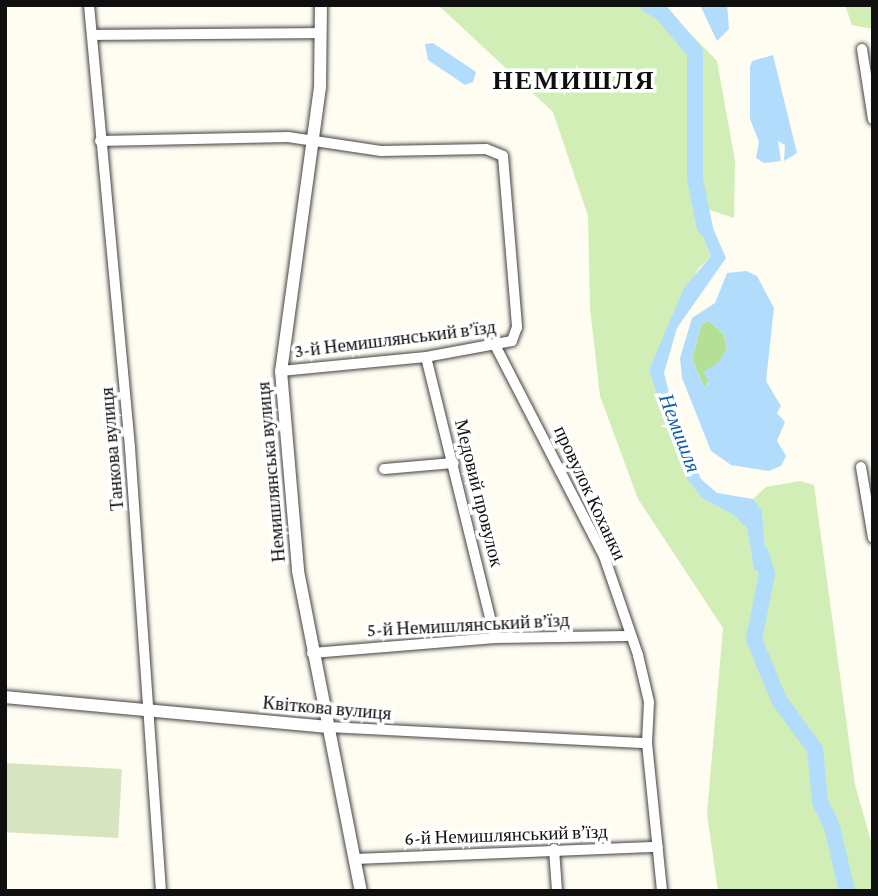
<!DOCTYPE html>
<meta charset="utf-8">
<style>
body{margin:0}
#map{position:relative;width:878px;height:896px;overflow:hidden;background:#fffdf1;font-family:"Crimson Pro",serif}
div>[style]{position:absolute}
.green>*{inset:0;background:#d0eeb6}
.forest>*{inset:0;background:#b3e094}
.cemetery>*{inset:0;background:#d6e4bf;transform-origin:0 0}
.water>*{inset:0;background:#b1dcfb}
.river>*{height:16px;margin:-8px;padding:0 8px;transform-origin:8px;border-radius:8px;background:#b1dcfb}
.roads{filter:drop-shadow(0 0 2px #424242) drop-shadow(0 0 2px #424242)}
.minor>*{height:10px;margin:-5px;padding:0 5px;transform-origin:5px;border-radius:5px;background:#fff}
.tertiary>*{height:12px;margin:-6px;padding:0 6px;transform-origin:6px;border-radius:6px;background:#fff}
span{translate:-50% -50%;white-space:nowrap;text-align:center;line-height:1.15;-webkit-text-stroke:7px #fff;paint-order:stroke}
.street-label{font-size:19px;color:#0f0f0f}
.water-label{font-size:21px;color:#0c5fad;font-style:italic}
.district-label{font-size:26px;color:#0f0f0f;font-weight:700;letter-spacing:2px}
.frame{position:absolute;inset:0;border:7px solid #0f0f0f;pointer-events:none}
</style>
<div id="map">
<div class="green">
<div style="clip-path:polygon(438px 5px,663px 5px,717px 61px,735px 161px,734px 218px,697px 206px,695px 218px,711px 256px,698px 269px,649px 370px,702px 498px,735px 516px,747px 529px,754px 570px,767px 573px,762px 511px,753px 499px,766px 487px,800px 481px,814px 485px,855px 785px,873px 848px,873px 891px,718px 891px,707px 814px,723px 628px,638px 499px,600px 396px,590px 308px,588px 216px,553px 112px)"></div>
<div style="clip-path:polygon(845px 5px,873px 5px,873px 29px,852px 25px)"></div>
</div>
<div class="forest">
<div style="clip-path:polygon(708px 320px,724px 335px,727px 348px,705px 388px,692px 360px,701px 325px)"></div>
</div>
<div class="cemetery">
<div style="left:5px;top:763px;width:117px;height:69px;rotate:3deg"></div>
</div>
<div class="water">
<div style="clip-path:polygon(700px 5px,727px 5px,729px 29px,717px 41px)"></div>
<div style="clip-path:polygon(433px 43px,476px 72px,473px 82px,465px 85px,428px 60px,425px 44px)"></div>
<div style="clip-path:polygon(773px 55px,797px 153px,784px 161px,785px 145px,778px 141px,781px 161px,764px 163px,756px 158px,759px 142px,750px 119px,750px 67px,752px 61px)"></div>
<div style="clip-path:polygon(697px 206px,706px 212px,726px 258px,677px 328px,664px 373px,677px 424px,701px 479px,717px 493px,753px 499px,762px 511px,767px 574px,754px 570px,747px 529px,735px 516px,702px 498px,685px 476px,649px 370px,684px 288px,711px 256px,695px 218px)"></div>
<div style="clip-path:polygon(evenodd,746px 271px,757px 276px,774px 308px,766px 381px,781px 406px,777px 413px,785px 422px,777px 441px,786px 456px,781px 466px,769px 471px,731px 465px,711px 451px,682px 378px,680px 358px,692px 318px,715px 303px,727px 273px,746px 271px,708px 320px,724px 335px,727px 348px,719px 362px,703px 372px,709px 382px,705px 388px,692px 360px,701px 325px,708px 320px)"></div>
</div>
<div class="river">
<div style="left:648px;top:5px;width:15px;rotate:28deg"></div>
<div style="left:661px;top:12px;width:52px;rotate:49.6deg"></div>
<div style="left:695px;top:52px;width:127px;rotate:90deg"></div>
<div style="left:695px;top:179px;width:50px;rotate:78.5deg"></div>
<div style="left:761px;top:554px;width:21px;rotate:73deg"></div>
<div style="left:767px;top:574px;width:66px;rotate:101.3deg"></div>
<div style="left:754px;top:639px;width:66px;rotate:67.7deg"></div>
<div style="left:779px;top:700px;width:61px;rotate:53.7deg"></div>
<div style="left:815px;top:749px;width:53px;rotate:84.6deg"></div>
<div style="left:820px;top:802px;width:28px;rotate:64deg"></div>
<div style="left:832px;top:827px;width:66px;rotate:76.8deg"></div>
</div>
<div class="roads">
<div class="minor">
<div style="left:89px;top:5px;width:445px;rotate:84.7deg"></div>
<div style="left:130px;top:448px;width:444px;rotate:86deg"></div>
<div style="left:92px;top:35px;width:229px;rotate:-0.5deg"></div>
<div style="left:862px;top:49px;width:71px;rotate:81.1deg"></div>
<div style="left:100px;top:141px;width:188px;rotate:-1.2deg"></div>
<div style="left:288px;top:137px;width:94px;rotate:8.6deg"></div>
<div style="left:381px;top:151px;width:105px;rotate:-1.1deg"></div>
<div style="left:486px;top:149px;width:18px;rotate:22deg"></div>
<div style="left:503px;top:156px;width:172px;rotate:85.3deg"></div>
<div style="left:517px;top:327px;width:15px;rotate:110deg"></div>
<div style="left:512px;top:341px;width:87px;rotate:169.5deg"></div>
<div style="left:426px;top:357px;width:146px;rotate:174.5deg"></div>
<div style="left:496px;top:347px;width:235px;rotate:62.7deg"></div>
<div style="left:604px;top:556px;width:105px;rotate:71deg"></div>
<div style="left:638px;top:655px;width:48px;rotate:76.8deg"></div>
<div style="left:649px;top:702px;width:41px;rotate:92.8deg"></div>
<div style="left:647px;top:743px;width:149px;rotate:84.2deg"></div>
<div style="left:426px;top:357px;width:289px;rotate:76.2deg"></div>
<div style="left:861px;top:467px;width:72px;rotate:80.4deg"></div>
<div style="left:384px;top:469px;width:70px;rotate:-4.9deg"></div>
<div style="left:312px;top:653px;width:184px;rotate:-4.7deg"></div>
<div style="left:495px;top:638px;width:132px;rotate:-0.9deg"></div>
<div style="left:328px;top:727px;width:319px;rotate:2.9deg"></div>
<div style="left:554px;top:849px;width:42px;rotate:85.9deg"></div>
<div style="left:355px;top:859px;width:303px;rotate:-2.3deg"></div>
</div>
<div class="tertiary">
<div style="left:321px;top:5px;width:82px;rotate:90.7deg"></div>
<div style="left:320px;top:87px;width:287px;rotate:97.8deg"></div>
<div style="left:281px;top:371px;width:201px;rotate:85.1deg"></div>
<div style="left:298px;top:571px;width:326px;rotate:78.9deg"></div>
<div style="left:5px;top:697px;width:324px;rotate:5.3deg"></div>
</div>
</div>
<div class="street-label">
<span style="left:395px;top:339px;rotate:-7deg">3-й Немишлянський в’їзд</span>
<span style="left:112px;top:449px;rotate:-95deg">Танкова вулиця</span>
<span style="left:271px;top:472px;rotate:-95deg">Немишлянська вулиця</span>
<span style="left:479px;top:493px;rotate:76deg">Медовий провулок</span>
<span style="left:590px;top:493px;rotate:65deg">провулок Коханки</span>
<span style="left:468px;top:625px;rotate:-3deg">5-й Немишлянський в’їзд</span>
<span style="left:327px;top:708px;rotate:5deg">Квіткова вулиця</span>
<span style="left:506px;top:835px;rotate:-2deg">6-й Немишлянський в’їзд</span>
</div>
<div class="water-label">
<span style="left:680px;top:433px;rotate:69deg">Немишля</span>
</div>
<div class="district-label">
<span style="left:574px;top:81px">НЕМИШЛЯ</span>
</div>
<div class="frame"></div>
</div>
